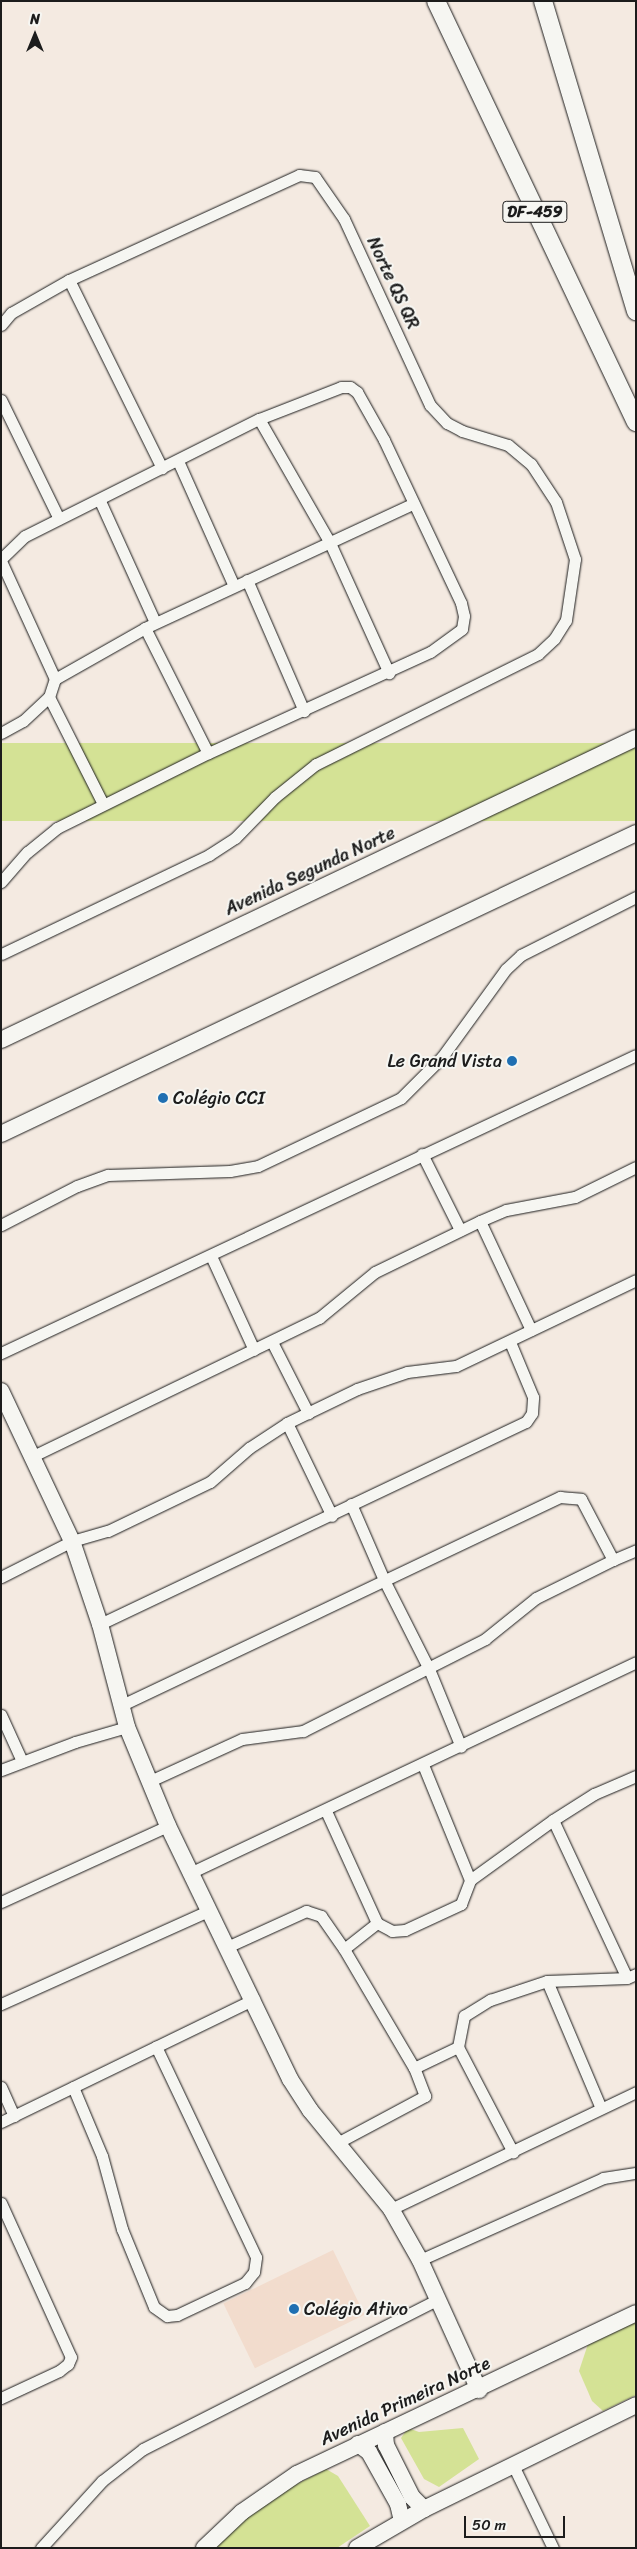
<!DOCTYPE html>
<meta charset="utf-8">
<style>
body{margin:0}
#map{position:relative;width:637px;height:2549px;overflow:hidden;background:#f4eae1;font-family:Sriracha,sans-serif}
div>[style]{position:absolute}
.built>*{inset:0;background:#f2dccd;transform-origin:0 0}
.green>*{inset:0;background:#d4e295;transform-origin:0 0}
.roads{filter:drop-shadow(0 0 1px #1c1c1c) drop-shadow(0 0 1px #1c1c1c)}
.street>*{height:11px;margin:-5.5px;padding:0 5.5px;transform-origin:5.5px;border-radius:5.5px;background:#f6f6f2}
.secondary>*{height:16px;margin:-8px;padding:0 8px;transform-origin:8px;border-radius:8px;background:#f6f6f2}
.primary>*{height:18px;margin:-9px;padding:0 9px;transform-origin:9px;border-radius:9px;background:#f6f6f2}
.dots>*{width:14px;height:14px;translate:-50% -50%;box-sizing:border-box;border:2px solid #f6f6f2;border-radius:50%}
span{translate:-50% -50%;white-space:nowrap;text-align:center;line-height:1.15;-webkit-text-stroke:4px #f6f6f2;paint-order:stroke}
.shield-label span{padding:1px 4px;background:#f6f6f2;border:1px solid;border-radius:4px;-webkit-text-stroke-width:0}
.shield-label{font-size:16px;color:#1c1c1c;font-weight:700}
.street-label{font-size:18px;color:#1c1c1c}
.poi-label{font-size:18px;color:#1c1c1c}
.right{translate:-100% -50%;text-align:right}
.left{translate:0 -50%;text-align:left}
.frame{position:absolute;inset:0;border:2px solid #1c1c1c;pointer-events:none}
.north{position:absolute;left:10px;top:10px;width:50px;height:50px;-webkit-text-stroke:4px #f6f6f2;paint-order:stroke;rotate:0deg;font-size:14px;font-weight:700;line-height:20px;text-align:center;color:#1c1c1c}
.north::after{content:'';display:block;margin:auto;width:18px;height:22px;background:#1c1c1c;clip-path:polygon(50% 0,100% 100%,50% 72%,0 100%)}
.scale{position:absolute;left:464px;top:2516px;width:101px;height:22px;box-sizing:border-box;border:2px solid #1c1c1c;border-top:0;padding-left:6px;font-size:15px;line-height:18px;white-space:nowrap;color:#1c1c1c;-webkit-text-stroke:4px #f6f6f2;paint-order:stroke}
</style>
<div id="map">
<div class="built">
<div style="left:333px;top:2250px;width:72px;height:122px;rotate:64deg"></div>
</div>
<div class="green">
<div style="left:636px;top:743px;width:78px;height:704px;rotate:90deg"></div>
<div style="clip-path:polygon(636px 2321px,636px 2395px,603px 2411px,592px 2401px,579px 2371px,588px 2344px)"></div>
<div style="clip-path:polygon(408px 2428px,419px 2432px,463px 2428px,479px 2459px,439px 2487px,424px 2479px,401px 2438px)"></div>
<div style="clip-path:polygon(326px 2469px,338px 2476px,370px 2526px,337px 2548px,210px 2548px,262px 2502px)"></div>
</div>
<div class="roads">
<div class="street">
<div style="left:69px;top:280px;width:210px;rotate:63.7deg"></div>
<div style="left:1px;top:325px;width:16px;rotate:-50deg"></div>
<div style="left:11px;top:313px;width:67px;rotate:-29.6deg"></div>
<div style="left:69px;top:280px;width:253px;rotate:-24.5deg"></div>
<div style="left:299px;top:175px;width:16px;rotate:7deg"></div>
<div style="left:315px;top:177px;width:51px;rotate:55.4deg"></div>
<div style="left:344px;top:219px;width:205px;rotate:65.2deg"></div>
<div style="left:430px;top:405px;width:25px;rotate:47deg"></div>
<div style="left:447px;top:423px;width:17px;rotate:28deg"></div>
<div style="left:462px;top:431px;width:48px;rotate:16.9deg"></div>
<div style="left:508px;top:445px;width:30px;rotate:40deg"></div>
<div style="left:531px;top:464px;width:45px;rotate:56.7deg"></div>
<div style="left:556px;top:502px;width:60px;rotate:71.6deg"></div>
<div style="left:575px;top:559px;width:62px;rotate:98.4deg"></div>
<div style="left:566px;top:620px;width:22px;rotate:122deg"></div>
<div style="left:554px;top:639px;width:22px;rotate:137deg"></div>
<div style="left:538px;top:654px;width:248px;rotate:153.6deg"></div>
<div style="left:316px;top:764px;width:53px;rotate:141.2deg"></div>
<div style="left:275px;top:797px;width:57px;rotate:134.3deg"></div>
<div style="left:235px;top:838px;width:31px;rotate:147deg"></div>
<div style="left:209px;top:855px;width:230px;rotate:154.5deg"></div>
<div style="left:1px;top:400px;width:132px;rotate:64deg"></div>
<div style="left:259px;top:419px;width:143px;rotate:60.2deg"></div>
<div style="left:330px;top:543px;width:143px;rotate:65.6deg"></div>
<div style="left:178px;top:461px;width:137px;rotate:65.9deg"></div>
<div style="left:100px;top:501px;width:133px;rotate:65.6deg"></div>
<div style="left:1px;top:559px;width:33px;rotate:-44deg"></div>
<div style="left:25px;top:536px;width:262px;rotate:-26.6deg"></div>
<div style="left:259px;top:419px;width:88px;rotate:-21.3deg"></div>
<div style="left:341px;top:387px;width:9px"></div>
<div style="left:350px;top:387px;width:9px;rotate:36deg"></div>
<div style="left:357px;top:392px;width:55px;rotate:60.6deg"></div>
<div style="left:384px;top:440px;width:180px;rotate:64.7deg"></div>
<div style="left:461px;top:603px;width:13px;rotate:77deg"></div>
<div style="left:464px;top:616px;width:13px;rotate:99deg"></div>
<div style="left:462px;top:629px;width:39px;rotate:144deg"></div>
<div style="left:430px;top:652px;width:244px;rotate:155.5deg"></div>
<div style="left:208px;top:753px;width:169px;rotate:153.6deg"></div>
<div style="left:57px;top:828px;width:38px;rotate:141deg"></div>
<div style="left:27px;top:852px;width:40px;rotate:131deg"></div>
<div style="left:1px;top:561px;width:130px;rotate:65.4deg"></div>
<div style="left:247px;top:580px;width:143px;rotate:66.5deg"></div>
<div style="left:145px;top:628px;width:140px;rotate:63.3deg"></div>
<div style="left:49px;top:697px;width:120px;rotate:63.2deg"></div>
<div style="left:1px;top:733px;width:25px;rotate:-29deg"></div>
<div style="left:23px;top:721px;width:35px;rotate:-43deg"></div>
<div style="left:49px;top:697px;width:19px;rotate:-72deg"></div>
<div style="left:55px;top:679px;width:103px;rotate:-29.5deg"></div>
<div style="left:145px;top:628px;width:294px;rotate:-24.9deg"></div>
<div style="left:422px;top:1154px;width:85px;rotate:63.4deg"></div>
<div style="left:1px;top:1225px;width:85px;rotate:-27.2deg"></div>
<div style="left:77px;top:1186px;width:33px;rotate:-20deg"></div>
<div style="left:108px;top:1175px;width:122px;rotate:-1.9deg"></div>
<div style="left:230px;top:1171px;width:28px;rotate:-10deg"></div>
<div style="left:258px;top:1166px;width:158px;rotate:-25.4deg"></div>
<div style="left:401px;top:1098px;width:58px;rotate:-45deg"></div>
<div style="left:442px;top:1057px;width:109px;rotate:-54deg"></div>
<div style="left:506px;top:969px;width:21px;rotate:-43deg"></div>
<div style="left:521px;top:955px;width:129px;rotate:-26.8deg"></div>
<div style="left:211px;top:1256px;width:103px;rotate:65.4deg"></div>
<div style="left:531px;top:1330px;width:120px;rotate:-115.1deg"></div>
<div style="left:480px;top:1221px;width:28px;rotate:-23deg"></div>
<div style="left:506px;top:1210px;width:70px;rotate:-10.7deg"></div>
<div style="left:575px;top:1197px;width:68px;rotate:-26.2deg"></div>
<div style="left:272px;top:1342px;width:80px;rotate:63.1deg"></div>
<div style="left:1px;top:1353px;width:701px;rotate:-25.14deg"></div>
<div style="left:287px;top:1423px;width:103px;rotate:64.2deg"></div>
<div style="left:33px;top:1456px;width:318px;rotate:-25.8deg"></div>
<div style="left:319px;top:1318px;width:72px;rotate:-39.4deg"></div>
<div style="left:375px;top:1272px;width:117px;rotate:-25.9deg"></div>
<div style="left:351px;top:1504px;width:83px;rotate:66.5deg"></div>
<div style="left:384px;top:1580px;width:100px;rotate:63.2deg"></div>
<div style="left:429px;top:1669px;width:84px;rotate:67.7deg"></div>
<div style="left:1px;top:1577px;width:80px;rotate:-26.9deg"></div>
<div style="left:72px;top:1541px;width:37px;rotate:-16deg"></div>
<div style="left:108px;top:1531px;width:113px;rotate:-25.7deg"></div>
<div style="left:210px;top:1482px;width:52px;rotate:-41.1deg"></div>
<div style="left:249px;top:1448px;width:45px;rotate:-33.3deg"></div>
<div style="left:287px;top:1423px;width:78px;rotate:-25.9deg"></div>
<div style="left:357px;top:1389px;width:53px;rotate:-18.8deg"></div>
<div style="left:407px;top:1372px;width:49px;rotate:-7deg"></div>
<div style="left:456px;top:1366px;width:199px;rotate:-25.5deg"></div>
<div style="left:100px;top:1624px;width:471px;rotate:-25.4deg"></div>
<div style="left:526px;top:1422px;width:11px;rotate:-56deg"></div>
<div style="left:532px;top:1413px;width:16px;rotate:-86deg"></div>
<div style="left:533px;top:1397px;width:60px;rotate:-112.7deg"></div>
<div style="left:124px;top:1704px;width:483px;rotate:-25.4deg"></div>
<div style="left:560px;top:1497px;width:21px;rotate:5deg"></div>
<div style="left:581px;top:1499px;width:69px;rotate:62.3deg"></div>
<div style="left:613px;top:1560px;width:25px;rotate:-23deg"></div>
<div style="left:1px;top:1715px;width:51px;rotate:65.5deg"></div>
<div style="left:1px;top:1770px;width:79px;rotate:-20.7deg"></div>
<div style="left:75px;top:1742px;width:54px;rotate:-16.1deg"></div>
<div style="left:150px;top:1781px;width:101px;rotate:-24.5deg"></div>
<div style="left:242px;top:1739px;width:62px;rotate:-7.5deg"></div>
<div style="left:303px;top:1731px;width:204px;rotate:-26.8deg"></div>
<div style="left:485px;top:1639px;width:65px;rotate:-38.8deg"></div>
<div style="left:536px;top:1598px;width:86px;rotate:-26.3deg"></div>
<div style="left:326px;top:1811px;width:123px;rotate:65.5deg"></div>
<div style="left:377px;top:1923px;width:17px;rotate:28deg"></div>
<div style="left:392px;top:1931px;width:13px;rotate:-4deg"></div>
<div style="left:405px;top:1930px;width:62px;rotate:-24.9deg"></div>
<div style="left:461px;top:1904px;width:26px;rotate:-69deg"></div>
<div style="left:470px;top:1880px;width:124px;rotate:-112.2deg"></div>
<div style="left:553px;top:1820px;width:49px;rotate:-32.4deg"></div>
<div style="left:594px;top:1794px;width:46px;rotate:-23.2deg"></div>
<div style="left:192px;top:1872px;width:491px;rotate:-25.3deg"></div>
<div style="left:470px;top:1880px;width:102px;rotate:-35.9deg"></div>
<div style="left:553px;top:1820px;width:174px;rotate:64.9deg"></div>
<div style="left:1px;top:1902px;width:183px;rotate:-24.5deg"></div>
<div style="left:377px;top:1923px;width:42px;rotate:141.8deg"></div>
<div style="left:344px;top:1949px;width:138px;rotate:59.5deg"></div>
<div style="left:227px;top:1947px;width:87px;rotate:-24.5deg"></div>
<div style="left:306px;top:1911px;width:16px;rotate:18deg"></div>
<div style="left:321px;top:1916px;width:40px;rotate:55.1deg"></div>
<div style="left:547px;top:1981px;width:138px;rotate:67deg"></div>
<div style="left:1px;top:2004px;width:229px;rotate:-24.2deg"></div>
<div style="left:458px;top:2047px;width:119px;rotate:62.4deg"></div>
<div style="left:1px;top:2087px;width:32px;rotate:66deg"></div>
<div style="left:73px;top:2087px;width:75px;rotate:67.2deg"></div>
<div style="left:102px;top:2156px;width:76px;rotate:74.7deg"></div>
<div style="left:122px;top:2229px;width:84px;rotate:67.7deg"></div>
<div style="left:154px;top:2307px;width:16px;rotate:35deg"></div>
<div style="left:167px;top:2316px;width:10px;rotate:-6deg"></div>
<div style="left:177px;top:2315px;width:75px;rotate:-25.2deg"></div>
<div style="left:245px;top:2283px;width:14px;rotate:-51deg"></div>
<div style="left:254px;top:2272px;width:15px;rotate:-82deg"></div>
<div style="left:256px;top:2257px;width:233px;rotate:-115.4deg"></div>
<div style="left:1px;top:2122px;width:279px;rotate:-25.9deg"></div>
<div style="left:337px;top:2143px;width:100px;rotate:-28.1deg"></div>
<div style="left:425px;top:2096px;width:30px;rotate:-111deg"></div>
<div style="left:414px;top:2068px;width:49px;rotate:-25.5deg"></div>
<div style="left:458px;top:2047px;width:32px;rotate:-79deg"></div>
<div style="left:464px;top:2016px;width:31px;rotate:-32deg"></div>
<div style="left:490px;top:2000px;width:60px;rotate:-18.4deg"></div>
<div style="left:547px;top:1981px;width:80px;rotate:-2.1deg"></div>
<div style="left:627px;top:1978px;width:10px;rotate:-24deg"></div>
<div style="left:1px;top:2203px;width:169px;rotate:65.6deg"></div>
<div style="left:71px;top:2357px;width:8px;rotate:113deg"></div>
<div style="left:68px;top:2364px;width:11px;rotate:142deg"></div>
<div style="left:59px;top:2371px;width:64px;rotate:155deg"></div>
<div style="left:391px;top:2209px;width:272px;rotate:-25.5deg"></div>
<div style="left:420px;top:2260px;width:201px;rotate:-24.1deg"></div>
<div style="left:603px;top:2178px;width:33px;rotate:-9deg"></div>
<div style="left:513px;top:2465px;width:92px;rotate:64.3deg"></div>
<div style="left:41px;top:2548px;width:91px;rotate:-47.7deg"></div>
<div style="left:102px;top:2481px;width:52px;rotate:-38deg"></div>
<div style="left:143px;top:2449px;width:330px;rotate:-26.9deg"></div>
</div>
<div class="secondary">
<div style="left:1px;top:1040px;width:703px;rotate:-25.44deg"></div>
<div style="left:1px;top:1134px;width:703px;rotate:-25.36deg"></div>
<div style="left:1px;top:1391px;width:166px;rotate:64.7deg"></div>
<div style="left:72px;top:1541px;width:88px;rotate:71.4deg"></div>
<div style="left:100px;top:1624px;width:106px;rotate:75.3deg"></div>
<div style="left:127px;top:1727px;width:107px;rotate:67.5deg"></div>
<div style="left:168px;top:1826px;width:193px;rotate:64.2deg"></div>
<div style="left:252px;top:2000px;width:88px;rotate:64.3deg"></div>
<div style="left:290px;top:2079px;width:37px;rotate:57deg"></div>
<div style="left:310px;top:2110px;width:128px;rotate:50.7deg"></div>
<div style="left:391px;top:2209px;width:59px;rotate:60.4deg"></div>
<div style="left:420px;top:2260px;width:143px;rotate:65.6deg"></div>
<div style="left:385px;top:2432px;width:13px;rotate:86deg"></div>
<div style="left:386px;top:2445px;width:58px;rotate:63.4deg"></div>
<div style="left:412px;top:2497px;width:17px;rotate:45deg"></div>
<div style="left:358px;top:2444px;width:14px;rotate:36deg"></div>
<div style="left:369px;top:2452px;width:60px;rotate:60.9deg"></div>
<div style="left:398px;top:2504px;width:17px;rotate:77deg"></div>
<div style="left:204px;top:2548px;width:52px;rotate:-43.5deg"></div>
<div style="left:242px;top:2512px;width:67px;rotate:-34.6deg"></div>
<div style="left:297px;top:2474px;width:375px;rotate:-25.4deg"></div>
<div style="left:357px;top:2548px;width:78px;rotate:-30.2deg"></div>
<div style="left:424px;top:2509px;width:236px;rotate:-26.1deg"></div>
</div>
<div class="primary">
<div style="left:436px;top:1px;width:466px;rotate:64.6deg"></div>
<div style="left:543px;top:1px;width:324px;rotate:73.3deg"></div>
</div>
</div>
<div class="dots">
<div style="left:512px;top:1061px;background:#1f6fb2"></div>
<div style="left:163px;top:1098px;background:#1f6fb2"></div>
<div style="left:294px;top:2309px;background:#1f6fb2"></div>
</div>
<div class="shield-label">
<span style="left:535px;top:212px">DF-459</span>
</div>
<div class="street-label">
<span style="left:393px;top:283px;rotate:65deg">Norte QS QR</span>
<span style="left:310px;top:871px;rotate:-25deg">Avenida Segunda Norte</span>
<span style="left:405px;top:2401px;rotate:-25deg">Avenida Primeira Norte</span>
</div>
<div class="poi-label">
<span class="right" style="left:502px;top:1061px">Le Grand Vista</span>
<span class="left" style="left:173px;top:1098px">Colégio CCI</span>
<span class="left" style="left:304px;top:2309px">Colégio Ativo</span>
</div>
<div class="frame"></div>
<div class="north">N</div>
<div class="scale">50 m</div>
</div>
